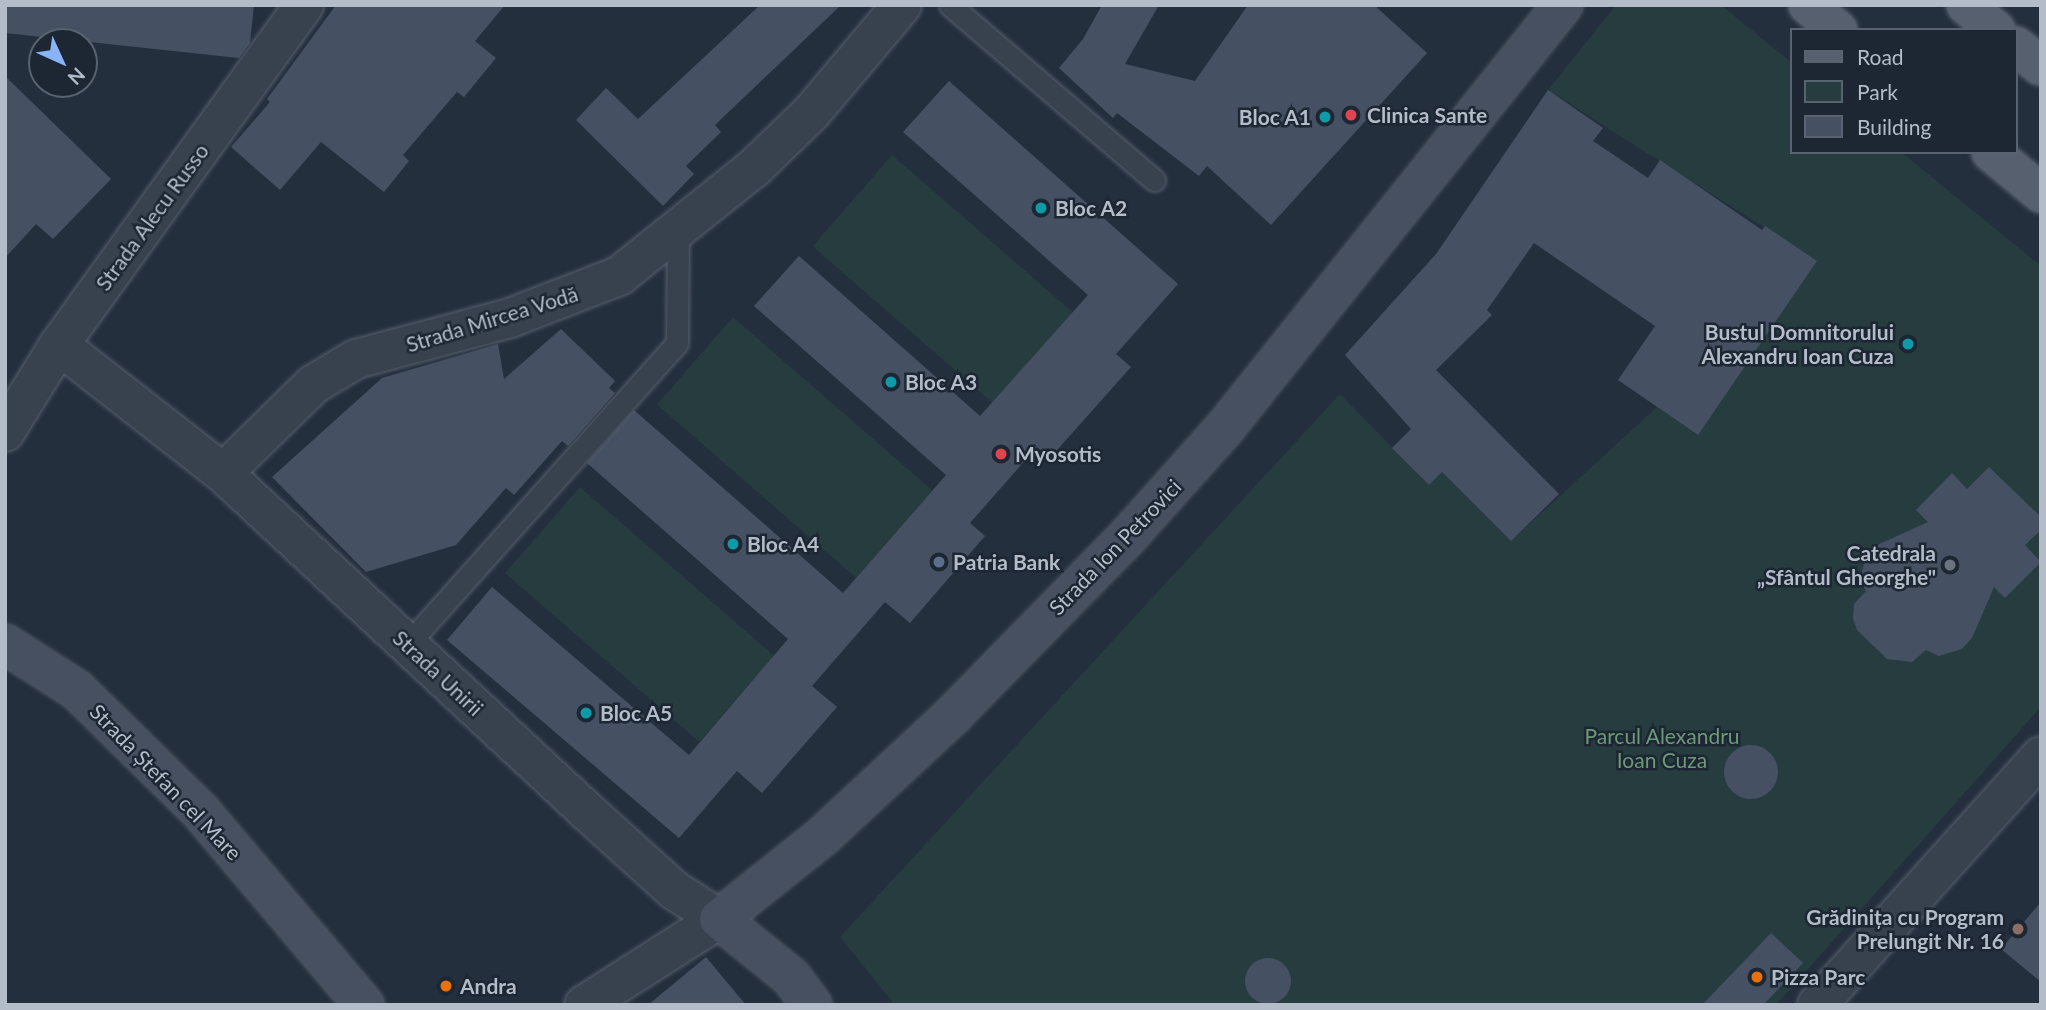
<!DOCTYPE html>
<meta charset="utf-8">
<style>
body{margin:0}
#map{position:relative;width:2046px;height:1010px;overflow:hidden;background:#242f3e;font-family:Lato,sans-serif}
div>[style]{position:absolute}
.green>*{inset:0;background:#263c3f;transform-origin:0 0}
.building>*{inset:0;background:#455162}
.round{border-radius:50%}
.roads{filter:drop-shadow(0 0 2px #565f6c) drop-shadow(0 0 2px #565f6c)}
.lane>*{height:21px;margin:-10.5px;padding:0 10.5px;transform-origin:10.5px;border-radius:10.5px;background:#38414e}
.street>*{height:38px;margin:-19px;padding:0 19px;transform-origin:19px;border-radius:19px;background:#38414e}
.secondary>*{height:38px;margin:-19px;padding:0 19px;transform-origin:19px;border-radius:19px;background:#465061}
.primary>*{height:38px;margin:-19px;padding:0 19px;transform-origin:19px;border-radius:19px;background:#56606e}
.dots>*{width:19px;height:19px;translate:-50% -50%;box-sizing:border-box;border:4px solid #1d2633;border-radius:50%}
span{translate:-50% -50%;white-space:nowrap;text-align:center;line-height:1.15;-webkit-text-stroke:5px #1d2633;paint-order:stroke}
.poi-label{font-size:21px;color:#b4bcc9;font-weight:700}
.left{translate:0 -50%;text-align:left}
.right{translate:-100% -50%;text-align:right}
.street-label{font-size:21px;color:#b4bcc9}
.park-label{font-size:21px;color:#6b9a76}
.frame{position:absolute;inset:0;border:7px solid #b4bcc9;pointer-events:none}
.legend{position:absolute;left:1790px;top:28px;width:228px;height:126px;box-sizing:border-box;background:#1d2633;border:2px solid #59626f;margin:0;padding:9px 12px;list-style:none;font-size:21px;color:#b4bcc9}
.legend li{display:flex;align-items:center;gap:14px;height:35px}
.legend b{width:35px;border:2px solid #59626f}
.north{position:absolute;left:28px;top:28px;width:70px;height:70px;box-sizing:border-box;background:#1d2633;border:2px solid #59626f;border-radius:50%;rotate:135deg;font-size:19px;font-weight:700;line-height:28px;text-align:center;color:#b4bcc9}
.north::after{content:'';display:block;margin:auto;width:24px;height:32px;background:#8ab4f8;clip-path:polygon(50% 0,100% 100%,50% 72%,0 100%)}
</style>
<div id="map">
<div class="green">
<div style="clip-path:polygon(1616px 5px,1721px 5px,1792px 63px,1792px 152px,1901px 152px,2041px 266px,2041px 707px,1776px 1005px,895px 1005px,840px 937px,1340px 394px,1429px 485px,1442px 472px,1511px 541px,1657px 407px,1697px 435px,1817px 261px,1548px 90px)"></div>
<div style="left:892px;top:155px;width:240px;height:121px;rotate:41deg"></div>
<div style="left:733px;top:317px;width:264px;height:116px;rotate:41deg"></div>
<div style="left:580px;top:487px;width:257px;height:114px;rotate:41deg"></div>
</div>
<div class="building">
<div style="clip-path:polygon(5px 5px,254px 5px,250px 43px,239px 58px,5px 33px)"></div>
<div style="clip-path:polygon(336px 5px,505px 5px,475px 41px,496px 58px,464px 97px,457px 92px,403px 155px,409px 161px,384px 192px,321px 142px,280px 190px,231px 147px,270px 102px,267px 99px)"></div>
<div style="clip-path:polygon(760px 5px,841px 5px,715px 125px,721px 132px,686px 166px,694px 174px,663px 206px,576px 120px,606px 88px,638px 119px)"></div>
<div style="clip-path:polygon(1102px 5px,1159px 5px,1125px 64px,1195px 81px,1248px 5px,1374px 5px,1427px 53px,1271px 225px,1207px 166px,1199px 176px,1117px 113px,1113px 118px,1059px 68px,1083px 39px)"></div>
<div style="clip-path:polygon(5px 76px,111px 179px,53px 239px,36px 224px,5px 258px)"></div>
<div style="clip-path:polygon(949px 81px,1178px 284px,1116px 354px,1131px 367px,1050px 458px,1037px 447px,970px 523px,985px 536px,910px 623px,885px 602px,812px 686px,837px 707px,762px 793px,737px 771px,679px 838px,447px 640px,492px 587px,689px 755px,788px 639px,587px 463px,634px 410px,843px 593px,946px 475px,754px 306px,799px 256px,980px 416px,1088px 295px,903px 132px)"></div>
<div style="clip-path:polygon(1548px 90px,1603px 128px,1593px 141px,1648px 178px,1660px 160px,1762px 230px,1765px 226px,1817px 261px,1698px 435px,1618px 380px,1655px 326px,1534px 243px,1487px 310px,1492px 315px,1436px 370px,1559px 494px,1511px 541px,1442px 472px,1429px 485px,1392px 448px,1411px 429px,1345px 355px,1436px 254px)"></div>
<div style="clip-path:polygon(561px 329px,615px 381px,609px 388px,615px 393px,568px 446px,562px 441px,514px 495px,506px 488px,456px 545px,366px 572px,272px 477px,382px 378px,498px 344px,504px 379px)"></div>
<div style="clip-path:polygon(1989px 467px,2041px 517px,2041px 530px,2025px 545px,2041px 562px,2005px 598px,1994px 587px,1972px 638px,1962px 649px,1939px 656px,1926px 650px,1912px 662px,1887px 659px,1857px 630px,1853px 618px,1854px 604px,1866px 591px,1860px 579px,1866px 555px,1877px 545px,1928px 522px,1916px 510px,1952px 473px,1967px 489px)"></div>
<div class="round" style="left:1724px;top:745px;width:54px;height:54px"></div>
<div style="clip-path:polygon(2041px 902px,2041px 982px,2001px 949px)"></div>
<div style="clip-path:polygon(1771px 933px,1803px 963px,1763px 1005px,1702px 1005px)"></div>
<div style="clip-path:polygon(706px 957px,746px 1005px,648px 1005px)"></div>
<div class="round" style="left:1245px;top:958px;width:46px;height:46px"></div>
</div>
<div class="roads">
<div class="lane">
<div style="left:950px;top:5px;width:269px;rotate:40.6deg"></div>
<div style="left:407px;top:645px;width:405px;rotate:-48.2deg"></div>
<div style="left:677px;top:343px;width:114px;rotate:-89.5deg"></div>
</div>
<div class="street">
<div style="left:59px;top:345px;width:208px;rotate:38deg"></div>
<div style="left:223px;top:473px;width:500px;rotate:42.9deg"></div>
<div style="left:589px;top:813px;width:115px;rotate:42.2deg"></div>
<div style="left:674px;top:890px;width:54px;rotate:32.8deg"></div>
<div style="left:719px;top:919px;width:160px;rotate:147.5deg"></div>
<div style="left:5px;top:432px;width:102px;rotate:-58.2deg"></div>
<div style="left:59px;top:345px;width:419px;rotate:-54.2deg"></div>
<div style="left:223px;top:473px;width:127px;rotate:-44.4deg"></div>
<div style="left:314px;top:384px;width:49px;rotate:-30.8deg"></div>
<div style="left:356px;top:359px;width:159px;rotate:-14.9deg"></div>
<div style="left:510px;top:318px;width:117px;rotate:-21.1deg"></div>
<div style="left:619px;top:276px;width:173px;rotate:-38.7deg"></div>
<div style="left:754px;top:168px;width:79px;rotate:-44deg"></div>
<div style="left:811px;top:113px;width:141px;rotate:-49.9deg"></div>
<div style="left:1817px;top:1005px;width:335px;rotate:-48deg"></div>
</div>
<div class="secondary">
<div style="left:5px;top:644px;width:85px;rotate:32.6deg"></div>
<div style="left:77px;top:690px;width:174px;rotate:44.5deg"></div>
<div style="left:201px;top:812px;width:253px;rotate:49.8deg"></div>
<div style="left:812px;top:1005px;width:35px;rotate:-127deg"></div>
<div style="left:791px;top:977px;width:92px;rotate:-141.1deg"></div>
<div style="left:719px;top:919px;width:133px;rotate:-38.6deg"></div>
<div style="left:823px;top:836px;width:178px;rotate:-42.9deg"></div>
<div style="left:953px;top:715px;width:253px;rotate:-45.6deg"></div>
<div style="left:1130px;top:534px;width:141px;rotate:-48.2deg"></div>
<div style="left:1224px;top:429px;width:543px;rotate:-51.36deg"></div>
</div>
<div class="primary">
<div style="left:1808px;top:5px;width:39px;rotate:40deg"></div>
<div style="left:1966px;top:5px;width:39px;rotate:40deg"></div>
<div style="left:2016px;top:46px;width:32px;rotate:39deg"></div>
<div style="left:1991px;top:152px;width:65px;rotate:39.4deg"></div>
</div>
</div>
<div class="dots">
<div style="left:1351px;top:115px;background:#e0444e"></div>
<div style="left:1325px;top:117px;background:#0f9aa8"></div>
<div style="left:1041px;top:208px;background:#0f9aa8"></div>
<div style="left:1908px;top:344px;background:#0f9aa8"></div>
<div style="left:891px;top:382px;background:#0f9aa8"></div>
<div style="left:1001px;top:454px;background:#e0444e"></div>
<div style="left:733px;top:544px;background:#0f9aa8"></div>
<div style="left:939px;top:562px;background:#5c6f8a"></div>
<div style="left:1950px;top:565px;background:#6b7280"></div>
<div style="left:586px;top:713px;background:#0f9aa8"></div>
<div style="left:2018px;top:929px;background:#8d6e63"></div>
<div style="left:1757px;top:977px;background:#e8710a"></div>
<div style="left:446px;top:986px;background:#e8710a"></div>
</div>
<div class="poi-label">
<span class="left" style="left:1367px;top:115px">Clinica Sante</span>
<span class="right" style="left:1311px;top:117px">Bloc A1</span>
<span class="left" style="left:1055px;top:208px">Bloc A2</span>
<span class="right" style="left:1894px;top:344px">Bustul Domnitorului<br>Alexandru Ioan Cuza</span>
<span class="left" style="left:905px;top:382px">Bloc A3</span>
<span class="left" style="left:1015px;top:454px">Myosotis</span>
<span class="left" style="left:747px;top:544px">Bloc A4</span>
<span class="right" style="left:1936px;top:565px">Catedrala<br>„Sfântul Gheorghe"</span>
<span class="left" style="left:953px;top:562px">Patria Bank</span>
<span class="left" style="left:600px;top:713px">Bloc A5</span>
<span class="right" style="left:2004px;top:929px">Grădinița cu Program<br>Prelungit Nr. 16</span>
<span class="left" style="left:1771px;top:977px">Pizza Parc</span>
<span class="left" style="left:460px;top:986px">Andra</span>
</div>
<div class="street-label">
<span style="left:152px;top:217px;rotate:-54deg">Strada Alecu Russo</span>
<span style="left:492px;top:319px;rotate:-17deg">Strada Mircea Vodă</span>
<span style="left:1115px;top:547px;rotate:-46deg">Strada Ion Petrovici</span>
<span style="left:438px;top:673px;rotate:43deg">Strada Unirii</span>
<span style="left:166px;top:782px;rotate:46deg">Strada Ștefan cel Mare</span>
</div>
<div class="park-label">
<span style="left:1662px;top:748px">Parcul Alexandru<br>Ioan Cuza</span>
</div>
<div class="frame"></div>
<ul class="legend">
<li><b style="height:9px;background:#56606e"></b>Road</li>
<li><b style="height:19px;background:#263c3f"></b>Park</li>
<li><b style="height:19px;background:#455162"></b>Building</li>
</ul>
<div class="north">N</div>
</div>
